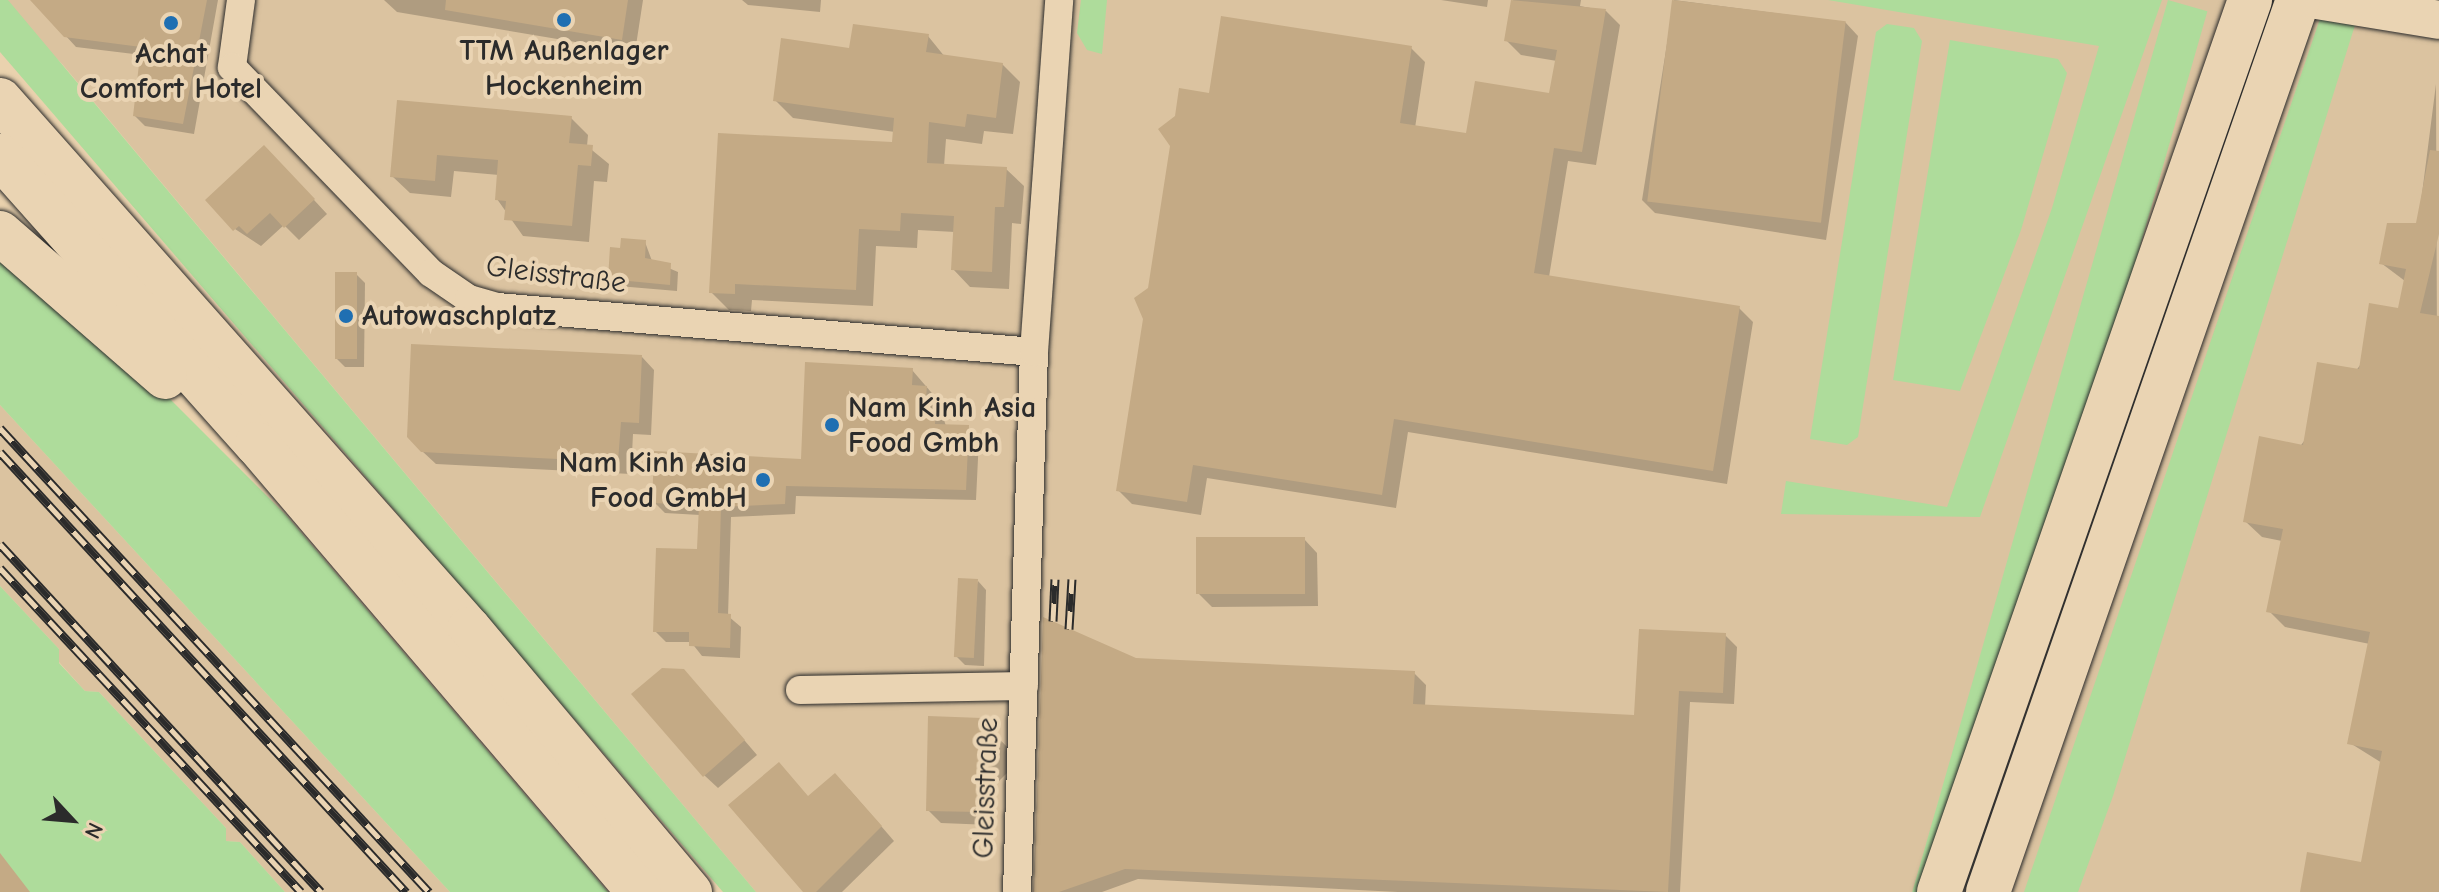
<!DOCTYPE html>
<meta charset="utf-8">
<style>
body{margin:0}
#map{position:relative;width:2439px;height:892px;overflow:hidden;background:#ead2ae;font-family:"Comic Neue",sans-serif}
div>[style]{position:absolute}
.built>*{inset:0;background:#dbc3a0}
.green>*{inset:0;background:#aedc9b;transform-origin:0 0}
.shadow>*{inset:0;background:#0003}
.building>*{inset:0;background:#c4aa85;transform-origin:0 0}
.roads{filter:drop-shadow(0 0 2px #2b2b2b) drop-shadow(0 0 2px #2b2b2b)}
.street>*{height:28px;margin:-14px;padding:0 14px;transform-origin:14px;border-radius:14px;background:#ead4b3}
.secondary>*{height:38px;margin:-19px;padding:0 19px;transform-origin:19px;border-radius:19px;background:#ead4b3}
.highway>*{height:44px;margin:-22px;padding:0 22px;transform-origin:22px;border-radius:22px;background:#ead4b3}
.rail>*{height:9px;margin-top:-4.5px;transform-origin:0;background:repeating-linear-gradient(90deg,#ead4b3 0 18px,#2b2b2b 0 36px);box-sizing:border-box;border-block:2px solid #2b2b2b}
.dots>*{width:22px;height:22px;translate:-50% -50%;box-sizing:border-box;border:4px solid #ead4b3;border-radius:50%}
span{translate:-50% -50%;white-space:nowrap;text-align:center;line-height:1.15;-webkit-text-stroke:8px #ead4b3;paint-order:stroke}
.poi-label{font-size:30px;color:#2b2b2b;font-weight:700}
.left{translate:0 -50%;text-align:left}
.right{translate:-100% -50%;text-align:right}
.street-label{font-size:30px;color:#2b2b2b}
.north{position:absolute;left:32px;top:780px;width:80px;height:80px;-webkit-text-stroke:6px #ead4b3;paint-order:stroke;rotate:116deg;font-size:22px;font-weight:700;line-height:32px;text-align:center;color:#2b2b2b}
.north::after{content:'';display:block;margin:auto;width:28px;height:36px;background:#2b2b2b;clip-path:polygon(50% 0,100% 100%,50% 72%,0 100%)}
</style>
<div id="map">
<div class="built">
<div style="clip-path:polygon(0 0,2439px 0,2439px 892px,756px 892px,63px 65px)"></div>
<div style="clip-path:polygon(0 405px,450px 892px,285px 892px,240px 842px,226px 841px,226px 828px,99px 692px,85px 691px,59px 662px,59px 649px,0 586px)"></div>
</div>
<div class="green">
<div style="clip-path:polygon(0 0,8px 0,756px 892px,723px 892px,0 52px)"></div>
<div style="clip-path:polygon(1081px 0,1107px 0,1102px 54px,1087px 50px,1077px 33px)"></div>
<div style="clip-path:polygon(1828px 0,2162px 0,1980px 517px,1781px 514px,1786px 481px,1947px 507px,2052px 208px,2099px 46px)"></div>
<div style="left:2168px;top:0;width:41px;height:947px;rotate:16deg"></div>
<div style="clip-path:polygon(2326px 1px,2361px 6px,2113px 796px,2078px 892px,2024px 892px)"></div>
<div style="clip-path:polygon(1887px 24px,1914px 28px,1922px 41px,1858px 437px,1847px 445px,1810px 439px,1876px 32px)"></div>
<div style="clip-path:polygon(1950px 40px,2058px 59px,2067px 73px,2021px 230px,1960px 391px,1893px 380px)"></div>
<div style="clip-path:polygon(0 246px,100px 329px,287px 516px,608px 892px,450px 892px,0 405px)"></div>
<div style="clip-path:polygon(0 586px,59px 649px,59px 663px,85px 691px,99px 692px,226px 828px,226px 841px,240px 842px,285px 892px,0 892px)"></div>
</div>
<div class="shadow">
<div style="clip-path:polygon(33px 0,218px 0,194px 134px,145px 126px,135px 116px,142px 55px,76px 47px)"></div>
<div style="clip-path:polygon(384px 0,643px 0,635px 52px,397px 12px)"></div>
<div style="clip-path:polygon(742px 0,821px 0,820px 12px,748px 5px)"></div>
<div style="clip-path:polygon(1441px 0,1488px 0,1487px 7px)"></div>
<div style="clip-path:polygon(1513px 0,1581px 0,1580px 6px,1606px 11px,1620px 25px,1596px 165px,1568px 161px,1549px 277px,1739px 308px,1753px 322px,1727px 484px,1408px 432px,1396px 508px,1207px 478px,1201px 515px,1132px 504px,1118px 490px,1150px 289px,1211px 95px,1411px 48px,1425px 62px,1415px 128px,1467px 136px,1551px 95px,1557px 61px,1521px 55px,1507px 41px)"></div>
<div style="clip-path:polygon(1674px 0,1845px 22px,1858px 36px,1826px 240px,1655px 213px,1642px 200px)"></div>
<div style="clip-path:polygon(928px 36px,945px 57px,1002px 64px,1020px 82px,1013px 134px,984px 131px,982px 144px,946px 139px,944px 166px,1006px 169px,1024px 186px,1021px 224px,1012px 223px,1009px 289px,970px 287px,953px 269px,955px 232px,918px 230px,917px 248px,876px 246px,873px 306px,752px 300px,751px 311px,729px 310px,711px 292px,894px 144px,895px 132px,793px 118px,775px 100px,851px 50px)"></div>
<div style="clip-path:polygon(2436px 84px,2439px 892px,2302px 892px,2362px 865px,2382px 763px,2350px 743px,2370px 644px,2285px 627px,2269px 611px,2282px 541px,2262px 537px,2245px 521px,2400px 311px,2405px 281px,2381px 263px,2418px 225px)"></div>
<div style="clip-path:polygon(399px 103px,571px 118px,588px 135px,587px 146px,609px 164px,607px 182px,594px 181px,589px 242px,523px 236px,497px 199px,499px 175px,454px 171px,451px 197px,410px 193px,392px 176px)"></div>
<div style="clip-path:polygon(278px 161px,327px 214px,299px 240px,284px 225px,261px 246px,235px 229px)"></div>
<div style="clip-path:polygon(645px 242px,652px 261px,678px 272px,677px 291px,618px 286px,610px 278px,622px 250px)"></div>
<div style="clip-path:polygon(356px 274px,365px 283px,364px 367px,345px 367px,336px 358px)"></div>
<div style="clip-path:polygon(642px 357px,654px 370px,651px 435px,633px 434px,631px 474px,436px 464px,422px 451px)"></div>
<div style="clip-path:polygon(912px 370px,937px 399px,946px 426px,968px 427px,979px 438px,976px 500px,796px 496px,795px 514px,731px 517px,728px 616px,741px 627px,740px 658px,702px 656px,691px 642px,666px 642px,655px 631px,699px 551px,700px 515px,665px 513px,654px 502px,803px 461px)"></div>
<div style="clip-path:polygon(1304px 539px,1317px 553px,1318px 606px,1212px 607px,1198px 593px)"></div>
<div style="clip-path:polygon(978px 581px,986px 590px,984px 666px,965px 665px,956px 656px)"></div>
<div style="clip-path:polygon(1045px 620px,1136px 660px,1414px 673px,1426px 685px,1425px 707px,1636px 717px,1725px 635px,1737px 647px,1734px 704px,1690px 702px,1680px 892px,1398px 892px,1138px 879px,1102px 892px,1033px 892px)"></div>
<div style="clip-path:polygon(697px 685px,757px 755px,718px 788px,704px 775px)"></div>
<div style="clip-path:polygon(981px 720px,1010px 750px,1008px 772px,992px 788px,991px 825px,941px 823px,928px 810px)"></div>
<div style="clip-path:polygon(849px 789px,894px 841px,842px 892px,805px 892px,809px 798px)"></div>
</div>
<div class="building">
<div style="clip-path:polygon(30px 0,207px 0,183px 124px,133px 116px,141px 47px,64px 37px)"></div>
<div style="clip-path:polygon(446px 0,628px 0,622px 40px,445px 10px)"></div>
<div style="clip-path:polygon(1511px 0,1606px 9px,1582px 152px,1554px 148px,1534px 273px,1740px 306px,1713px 471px,1394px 419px,1382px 495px,1193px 465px,1187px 502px,1116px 491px,1143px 319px,1134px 298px,1148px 288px,1170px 146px,1158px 129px,1175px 116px,1179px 88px,1209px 93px,1221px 16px,1412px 46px,1400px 123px,1466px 133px,1475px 81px,1549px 93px,1557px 50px,1504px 41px)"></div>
<div style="left:1672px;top:0;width:175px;height:203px;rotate:7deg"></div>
<div style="clip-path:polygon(853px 24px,929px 34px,926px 52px,1003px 63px,996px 118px,967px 114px,965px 127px,929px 122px,927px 163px,1007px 167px,1004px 207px,995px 207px,992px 272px,951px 270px,954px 216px,901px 213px,900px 231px,859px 229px,856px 290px,735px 284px,735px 294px,709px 293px,718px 133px,892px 142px,894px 118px,773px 101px,781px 38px,849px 48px)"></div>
<div style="clip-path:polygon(397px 100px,572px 116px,569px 143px,593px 145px,591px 166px,578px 165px,572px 226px,504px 220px,506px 201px,495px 200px,498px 160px,437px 155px,435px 181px,390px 177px)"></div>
<div style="clip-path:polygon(264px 145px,315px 199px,284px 228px,270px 213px,247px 234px,239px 226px,233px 231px,205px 200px)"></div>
<div style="clip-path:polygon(2430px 150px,2439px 151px,2439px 234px,2420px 313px,2439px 316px,2439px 892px,2300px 892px,2307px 852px,2361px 862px,2382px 751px,2347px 744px,2370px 632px,2266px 612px,2283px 529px,2243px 522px,2259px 436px,2303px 445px,2317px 362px,2359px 369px,2369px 303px,2398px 308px,2406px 269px,2379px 264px,2387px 223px,2416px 223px)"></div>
<div style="clip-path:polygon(621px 238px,646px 240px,645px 258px,671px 263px,670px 285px,608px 279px,610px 247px,620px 248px)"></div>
<div style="left:335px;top:272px;width:22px;height:87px"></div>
<div style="clip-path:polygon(411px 344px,642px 355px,639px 423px,621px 422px,618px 462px,421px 452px,407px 437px)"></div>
<div style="clip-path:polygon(805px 362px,913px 368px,912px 385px,927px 386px,925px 410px,936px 410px,935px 424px,969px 425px,966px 490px,786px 486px,785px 504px,721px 507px,718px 613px,731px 614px,730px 648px,689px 646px,689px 632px,653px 632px,656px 548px,697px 549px,699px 505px,652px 503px,654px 451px,801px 459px)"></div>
<div style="left:1305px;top:537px;width:57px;height:109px;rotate:90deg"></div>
<div style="left:958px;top:578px;width:20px;height:79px;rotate:3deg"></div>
<div style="clip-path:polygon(1043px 617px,1136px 658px,1415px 671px,1413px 704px,1634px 715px,1639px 629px,1726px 633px,1723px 693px,1679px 691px,1668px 892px,1125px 869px,1059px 892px,1034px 892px)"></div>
<div style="clip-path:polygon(662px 668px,684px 669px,745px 740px,703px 777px,631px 694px)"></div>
<div style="clip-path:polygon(928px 716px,982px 718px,997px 735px,996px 759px,980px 774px,978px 812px,926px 811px)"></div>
<div style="clip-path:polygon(779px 762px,808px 796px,835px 773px,882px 826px,816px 892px,803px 892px,728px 805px)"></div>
<div style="clip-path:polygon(0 853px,30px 892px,0 892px)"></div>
</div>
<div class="roads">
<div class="street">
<div style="left:241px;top:0;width:68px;rotate:97.7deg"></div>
<div style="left:232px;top:67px;width:286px;rotate:46deg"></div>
<div style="left:431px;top:273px;width:46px;rotate:34.4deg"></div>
<div style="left:469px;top:299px;width:29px;rotate:16deg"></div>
<div style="left:497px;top:307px;width:539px;rotate:4.79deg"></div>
<div style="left:800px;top:690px;width:224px;rotate:-1deg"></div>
<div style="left:1017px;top:892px;width:540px;rotate:-88.2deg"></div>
<div style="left:1034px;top:352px;width:353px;rotate:-85.9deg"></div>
</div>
<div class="secondary">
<div style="left:2317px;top:0;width:124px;rotate:9.3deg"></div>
</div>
<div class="highway">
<div style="left:0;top:100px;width:707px;rotate:48.44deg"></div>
<div style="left:469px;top:629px;width:344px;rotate:50deg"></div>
<div style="left:0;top:156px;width:386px;rotate:48.3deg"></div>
<div style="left:257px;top:444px;width:589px;rotate:49.55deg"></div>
<div style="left:0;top:233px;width:219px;rotate:41.1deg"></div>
<div style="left:1939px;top:892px;width:945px;rotate:-70.78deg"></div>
<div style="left:1988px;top:892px;width:944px;rotate:-70.84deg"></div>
</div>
</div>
<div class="rail">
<div style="left:0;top:428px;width:632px;rotate:47.24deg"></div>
<div style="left:0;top:452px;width:599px;rotate:47.3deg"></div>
<div style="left:0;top:544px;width:473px;rotate:47.3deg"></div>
<div style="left:0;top:568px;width:442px;rotate:47.1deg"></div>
<div style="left:1053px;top:621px;width:42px;rotate:-87.3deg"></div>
<div style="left:1069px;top:629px;width:50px;rotate:-86.6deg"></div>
</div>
<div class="dots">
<div style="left:564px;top:20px;background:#1f6fb2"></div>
<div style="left:171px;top:23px;background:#1f6fb2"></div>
<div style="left:346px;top:316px;background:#1f6fb2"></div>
<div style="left:832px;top:425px;background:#1f6fb2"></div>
<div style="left:763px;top:480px;background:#1f6fb2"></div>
</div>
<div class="poi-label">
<span style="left:564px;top:68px">TTM Außenlager<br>Hockenheim</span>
<span style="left:171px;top:71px">Achat<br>Comfort Hotel</span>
<span class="left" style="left:362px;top:316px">Autowaschplatz</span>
<span class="left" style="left:848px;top:425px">Nam Kinh Asia<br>Food Gmbh</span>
<span class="right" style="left:747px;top:480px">Nam Kinh Asia<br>Food GmbH</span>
</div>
<div class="street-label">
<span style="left:556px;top:275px;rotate:7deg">Gleisstraße</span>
<span style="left:986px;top:788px;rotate:-88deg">Gleisstraße</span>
</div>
<div class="north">N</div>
</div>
